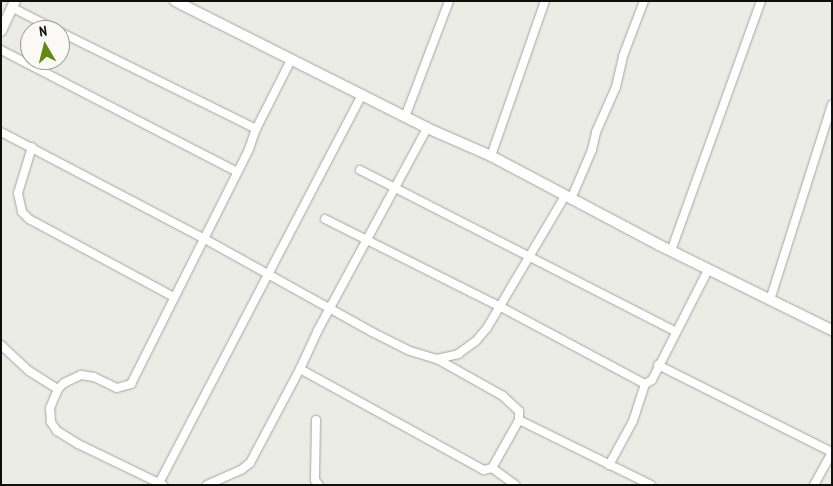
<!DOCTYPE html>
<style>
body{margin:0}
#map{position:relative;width:833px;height:486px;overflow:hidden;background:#ecece7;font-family:"PT Sans Narrow",sans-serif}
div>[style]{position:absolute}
.roads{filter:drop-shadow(0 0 1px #a5a4a0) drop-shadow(0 0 1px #a5a4a0)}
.minor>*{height:8px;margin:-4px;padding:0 4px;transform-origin:4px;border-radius:4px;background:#fff}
.tertiary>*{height:10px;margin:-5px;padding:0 5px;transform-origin:5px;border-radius:5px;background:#fff}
span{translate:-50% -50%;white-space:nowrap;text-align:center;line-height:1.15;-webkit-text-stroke:5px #faf9f5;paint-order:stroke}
.frame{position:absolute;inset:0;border:2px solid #0f0f0d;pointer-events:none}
.north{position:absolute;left:20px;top:20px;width:50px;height:50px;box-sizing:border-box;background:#faf9f5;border:1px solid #9c9b98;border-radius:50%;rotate:352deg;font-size:14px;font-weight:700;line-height:20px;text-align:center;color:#0f0f0d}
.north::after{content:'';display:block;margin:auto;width:18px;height:22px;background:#628913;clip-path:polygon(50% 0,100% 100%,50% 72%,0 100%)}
</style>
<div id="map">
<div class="roads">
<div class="minor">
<div style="left:13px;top:8px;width:48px;rotate:27.1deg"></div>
<div style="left:60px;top:32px;width:219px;rotate:26.3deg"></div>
<div style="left:1px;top:50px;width:266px;rotate:27.3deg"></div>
<div style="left:405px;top:117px;width:124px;rotate:-69.2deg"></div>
<div style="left:1px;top:132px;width:228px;rotate:27.7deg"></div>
<div style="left:203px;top:238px;width:193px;rotate:29.1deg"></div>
<div style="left:372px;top:332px;width:42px;rotate:26.6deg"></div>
<div style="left:410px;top:351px;width:28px;rotate:17deg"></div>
<div style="left:437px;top:359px;width:22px;rotate:-13deg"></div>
<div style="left:458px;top:354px;width:22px;rotate:-36deg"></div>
<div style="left:476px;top:341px;width:17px;rotate:-50deg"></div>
<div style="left:487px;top:328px;width:153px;rotate:-59.4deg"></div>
<div style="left:32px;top:147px;width:48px;rotate:106.9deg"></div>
<div style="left:18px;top:193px;width:19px;rotate:78deg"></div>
<div style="left:22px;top:212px;width:10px;rotate:45deg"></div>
<div style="left:29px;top:219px;width:165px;rotate:28.3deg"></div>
<div style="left:491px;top:156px;width:164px;rotate:-70.8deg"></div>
<div style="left:360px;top:170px;width:354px;rotate:27.1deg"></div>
<div style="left:571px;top:199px;width:53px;rotate:-66.8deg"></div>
<div style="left:592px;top:150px;width:18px;rotate:-77deg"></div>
<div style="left:596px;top:132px;width:49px;rotate:-66deg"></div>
<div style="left:616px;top:87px;width:32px;rotate:-77deg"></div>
<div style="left:623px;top:56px;width:59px;rotate:-69.1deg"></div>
<div style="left:325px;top:219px;width:195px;rotate:26.6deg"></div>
<div style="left:499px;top:306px;width:166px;rotate:28.1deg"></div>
<div style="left:645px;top:384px;width:8px;rotate:-30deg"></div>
<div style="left:652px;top:380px;width:123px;rotate:-63deg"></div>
<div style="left:671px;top:251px;width:266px;rotate:-70.2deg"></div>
<div style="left:770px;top:300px;width:205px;rotate:-72.4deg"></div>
<div style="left:1px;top:345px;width:38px;rotate:43deg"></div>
<div style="left:29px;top:371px;width:34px;rotate:32deg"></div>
<div style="left:658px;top:365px;width:195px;rotate:26.6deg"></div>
<div style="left:300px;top:369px;width:210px;rotate:28.8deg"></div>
<div style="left:484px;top:470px;width:8px;rotate:-14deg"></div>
<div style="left:492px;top:468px;width:55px;rotate:-60.6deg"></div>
<div style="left:519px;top:420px;width:9px;rotate:-90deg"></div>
<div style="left:519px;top:411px;width:22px;rotate:-137deg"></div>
<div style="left:503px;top:396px;width:76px;rotate:-150.7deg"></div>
<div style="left:316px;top:420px;width:60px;rotate:91deg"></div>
<div style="left:315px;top:480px;width:6px;rotate:51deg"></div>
<div style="left:519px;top:420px;width:147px;rotate:26.2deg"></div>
<div style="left:609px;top:465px;width:50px;rotate:-61.4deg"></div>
<div style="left:633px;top:421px;width:39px;rotate:-72deg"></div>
<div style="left:492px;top:468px;width:29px;rotate:36deg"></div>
<div style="left:159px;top:483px;width:439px;rotate:-62.4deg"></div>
<div style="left:163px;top:485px;width:94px;rotate:-154.2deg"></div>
<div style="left:78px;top:444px;width:25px;rotate:-148deg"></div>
<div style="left:57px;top:431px;width:11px;rotate:-124deg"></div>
<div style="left:51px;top:422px;width:14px;rotate:-94deg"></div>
<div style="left:50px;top:408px;width:21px;rotate:-67deg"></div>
<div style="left:58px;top:389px;width:8px;rotate:-45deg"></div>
<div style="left:64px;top:383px;width:19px;rotate:-25deg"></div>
<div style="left:81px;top:375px;width:13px;rotate:9deg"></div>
<div style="left:94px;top:377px;width:25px;rotate:26deg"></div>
<div style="left:117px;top:388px;width:15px;rotate:-16deg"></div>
<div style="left:131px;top:384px;width:263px;rotate:-63.3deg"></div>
<div style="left:249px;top:149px;width:21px;rotate:-71deg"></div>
<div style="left:256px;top:129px;width:77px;rotate:-63.1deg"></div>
<div style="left:207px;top:485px;width:37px;rotate:-24deg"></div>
<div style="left:241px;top:470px;width:11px;rotate:-38deg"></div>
<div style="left:250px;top:463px;width:106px;rotate:-62deg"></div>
<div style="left:300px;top:369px;width:43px;rotate:-65.2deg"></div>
<div style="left:318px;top:330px;width:230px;rotate:-61.6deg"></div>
<div style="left:814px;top:485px;width:38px;rotate:-61deg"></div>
</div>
<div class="tertiary">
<div style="left:175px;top:1px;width:282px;rotate:26.7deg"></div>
<div style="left:427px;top:128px;width:70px;rotate:23.6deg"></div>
<div style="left:491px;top:156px;width:190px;rotate:27.9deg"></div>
<div style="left:659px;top:245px;width:193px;rotate:26.2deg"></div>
<div style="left:1px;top:31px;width:33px;rotate:-65deg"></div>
</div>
</div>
<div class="frame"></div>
<div class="north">N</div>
</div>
